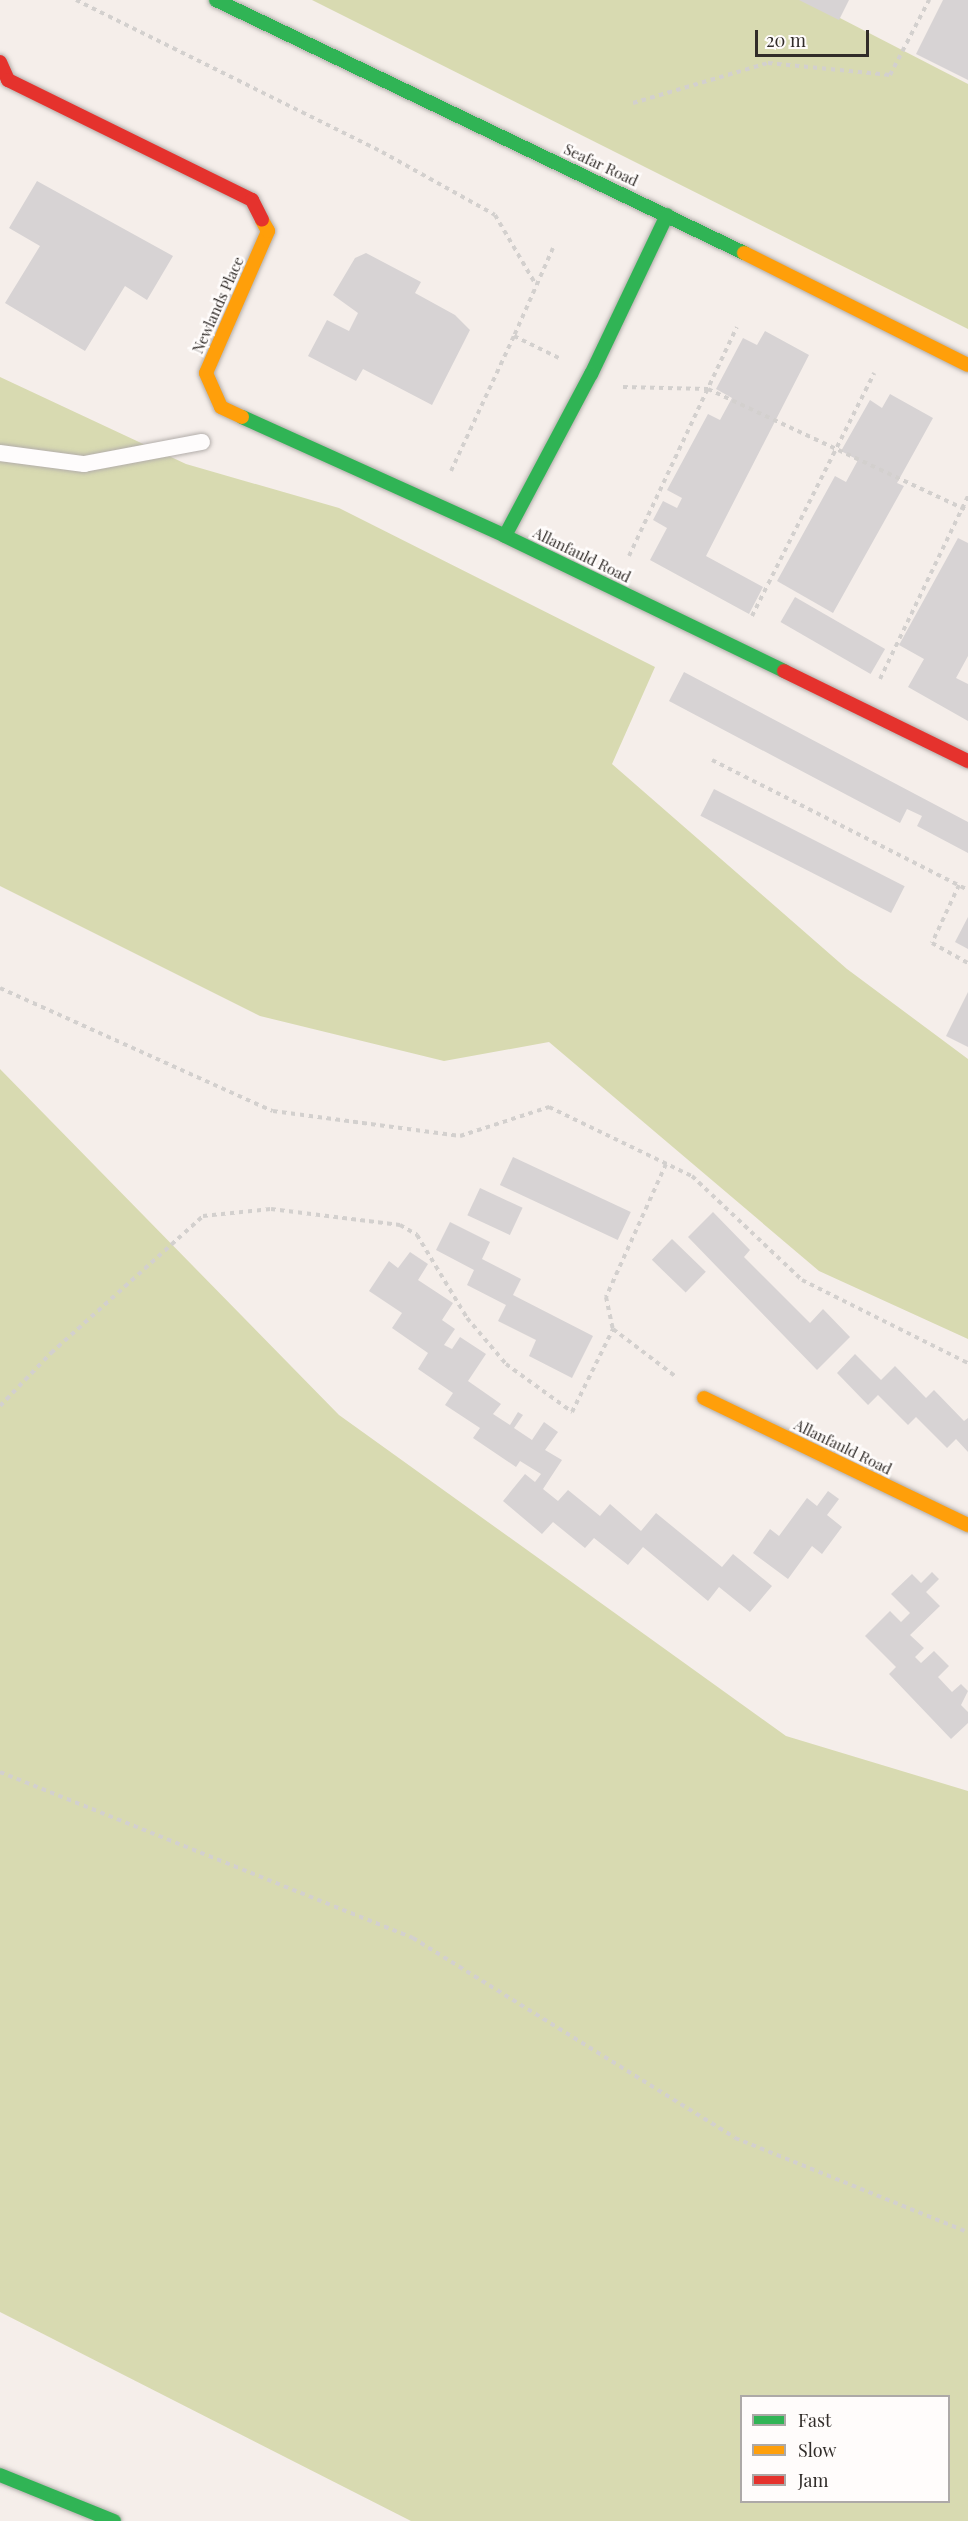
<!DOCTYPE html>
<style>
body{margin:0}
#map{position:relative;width:968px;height:2521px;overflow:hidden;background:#f5eeea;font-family:"Playfair Display",serif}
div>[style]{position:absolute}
.green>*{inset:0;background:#d8dab1}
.building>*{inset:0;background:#d7d3d4;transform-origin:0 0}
.path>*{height:4px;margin-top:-2px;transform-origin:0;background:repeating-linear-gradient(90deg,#d3d0ce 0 4.5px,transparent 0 9px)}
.roads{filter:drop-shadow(0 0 2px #b2adaa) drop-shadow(0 0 2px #b2adaa)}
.lane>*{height:16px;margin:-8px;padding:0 8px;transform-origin:8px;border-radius:8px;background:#fefcfc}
.fast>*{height:14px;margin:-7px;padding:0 7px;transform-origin:7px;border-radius:7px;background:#30b455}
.slow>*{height:14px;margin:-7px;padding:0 7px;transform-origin:7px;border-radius:7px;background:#ff9f0a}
.jam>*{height:14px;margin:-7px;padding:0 7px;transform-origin:7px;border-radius:7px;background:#e5322d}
span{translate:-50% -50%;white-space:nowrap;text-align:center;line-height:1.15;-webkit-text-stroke:5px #fffcfb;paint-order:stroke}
.street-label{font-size:15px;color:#312c29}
.legend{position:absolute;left:740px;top:2395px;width:210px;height:108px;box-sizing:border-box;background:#fffcfb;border:2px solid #ada9a7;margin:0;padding:8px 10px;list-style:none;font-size:18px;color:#312c29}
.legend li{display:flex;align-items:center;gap:12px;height:30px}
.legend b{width:30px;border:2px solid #ada9a7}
.scale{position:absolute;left:755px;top:30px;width:114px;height:27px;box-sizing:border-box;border:3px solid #312c29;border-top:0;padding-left:8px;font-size:18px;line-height:21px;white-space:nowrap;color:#312c29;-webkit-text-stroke:4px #fffcfb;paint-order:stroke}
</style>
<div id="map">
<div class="green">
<div style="clip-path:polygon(312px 0,805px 0,968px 84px,968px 329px)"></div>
<div style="clip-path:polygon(0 377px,186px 464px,339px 508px,655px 667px,612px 764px,847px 969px,968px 1059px,968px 1339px,819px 1271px,549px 1042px,444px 1061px,260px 1016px,0 886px)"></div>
<div style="clip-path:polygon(evenodd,0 1069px,339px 1415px,786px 1736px,968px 1791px,968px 2521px,411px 2521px,0 2312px,0 1069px,742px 2396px,948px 2396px,948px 2502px,742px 2502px,742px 2396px)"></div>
</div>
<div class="building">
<div style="clip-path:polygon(799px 0,849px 0,839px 20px)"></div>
<div style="clip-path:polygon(943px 0,968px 0,968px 80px,916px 54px)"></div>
<div style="clip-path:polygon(37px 181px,173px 256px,147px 300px,125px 286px,85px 351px,5px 303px,40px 246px,9px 228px)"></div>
<div style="clip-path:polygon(366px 253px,421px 282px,415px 293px,455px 315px,470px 330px,432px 405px,363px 369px,356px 381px,308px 356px,327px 320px,349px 331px,358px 313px,333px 295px,355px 258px)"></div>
<div style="clip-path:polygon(765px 331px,809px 355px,706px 556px,763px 587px,749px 614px,650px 560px,667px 528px,653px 520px,663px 501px,677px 508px,682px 498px,667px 490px,708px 414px,720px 420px,732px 398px,716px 389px,743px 338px,757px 345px)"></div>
<div style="clip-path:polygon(890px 394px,933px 418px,897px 483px,904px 486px,833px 613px,777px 581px,835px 476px,846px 482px,858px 460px,841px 451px,870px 400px,882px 408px)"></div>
<div style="clip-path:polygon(958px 538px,968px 543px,968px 656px,956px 678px,968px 684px,968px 721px,908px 687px,924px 659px,899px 645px)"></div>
<div style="left:795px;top:597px;width:104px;height:29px;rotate:30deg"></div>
<div style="clip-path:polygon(684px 672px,968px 822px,968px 853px,917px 826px,922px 816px,907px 809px,900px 823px,669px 701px)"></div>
<div style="left:714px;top:789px;width:214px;height:30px;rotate:27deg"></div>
<div style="clip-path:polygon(968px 917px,968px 949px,955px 942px)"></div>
<div style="clip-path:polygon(968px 992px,968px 1047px,946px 1036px)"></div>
<div style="left:513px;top:1157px;width:130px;height:31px;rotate:25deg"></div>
<div style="left:480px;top:1188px;width:47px;height:30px;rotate:25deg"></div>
<div style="clip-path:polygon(713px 1212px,750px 1250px,744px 1257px,810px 1323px,823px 1309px,850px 1337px,817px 1370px,688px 1237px)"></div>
<div style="clip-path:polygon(450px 1222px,490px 1242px,482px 1259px,521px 1279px,513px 1295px,593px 1336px,572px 1378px,529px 1356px,536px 1340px,498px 1321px,506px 1305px,467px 1285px,474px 1270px,436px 1250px)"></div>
<div style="left:672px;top:1239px;width:47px;height:29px;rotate:44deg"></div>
<div style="clip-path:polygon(410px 1252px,428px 1264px,418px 1280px,453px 1303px,442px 1320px,455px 1329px,444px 1345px,452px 1349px,460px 1337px,486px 1354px,468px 1381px,501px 1404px,493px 1414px,510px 1425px,518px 1412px,523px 1415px,514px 1428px,532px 1440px,544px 1422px,558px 1432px,545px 1450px,562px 1460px,543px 1489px,558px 1501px,568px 1490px,600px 1516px,610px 1504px,641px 1531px,656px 1513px,722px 1567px,733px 1554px,772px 1586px,750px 1612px,719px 1587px,708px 1601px,643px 1547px,628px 1565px,594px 1538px,585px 1548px,553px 1522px,542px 1534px,503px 1501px,525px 1474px,535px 1482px,541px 1474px,520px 1461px,516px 1467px,473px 1438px,480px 1428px,445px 1405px,453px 1393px,418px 1369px,428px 1353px,392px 1328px,402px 1313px,369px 1291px,389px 1261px,398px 1268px)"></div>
<div style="clip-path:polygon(855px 1354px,881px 1380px,895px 1366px,926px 1398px,934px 1390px,964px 1421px,968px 1418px,968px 1452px,956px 1439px,947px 1448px,916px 1417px,908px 1425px,878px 1395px,868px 1405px,837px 1373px)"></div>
<div style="clip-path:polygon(828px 1491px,839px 1499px,827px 1515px,842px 1527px,822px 1554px,812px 1546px,788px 1579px,753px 1553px,770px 1529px,779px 1536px,807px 1498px,817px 1506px)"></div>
<div style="clip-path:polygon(932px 1572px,939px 1579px,926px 1592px,940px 1606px,910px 1635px,924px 1648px,915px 1657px,921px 1663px,934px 1651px,949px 1666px,938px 1677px,952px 1692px,961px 1684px,968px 1691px,961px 1705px,968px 1712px,968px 1723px,951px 1739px,889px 1674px,896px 1667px,865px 1636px,890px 1611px,901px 1622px,910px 1613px,891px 1594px,912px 1574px,921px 1583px)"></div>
</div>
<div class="path">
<div style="left:76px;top:0;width:342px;rotate:26.4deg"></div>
<div style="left:382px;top:152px;width:129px;rotate:29.1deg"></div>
<div style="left:495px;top:215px;width:81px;rotate:59.6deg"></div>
<div style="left:633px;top:103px;width:141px;rotate:-16.5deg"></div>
<div style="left:768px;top:63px;width:123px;rotate:5.6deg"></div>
<div style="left:890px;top:75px;width:85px;rotate:-62.5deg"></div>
<div style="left:553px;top:248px;width:96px;rotate:113.9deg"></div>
<div style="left:514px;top:336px;width:50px;rotate:26.1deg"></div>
<div style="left:623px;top:387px;width:85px;rotate:1.3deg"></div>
<div style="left:708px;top:389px;width:287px;rotate:25.1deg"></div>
<div style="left:451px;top:471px;width:149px;rotate:-65deg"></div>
<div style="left:629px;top:556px;width:253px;rotate:-64.8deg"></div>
<div style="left:752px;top:616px;width:272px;rotate:-63.3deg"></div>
<div style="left:880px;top:679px;width:203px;rotate:-64.3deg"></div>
<div style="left:712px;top:760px;width:287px;rotate:26.9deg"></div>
<div style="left:959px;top:885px;width:64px;rotate:115deg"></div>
<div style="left:932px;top:943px;width:41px;rotate:29.1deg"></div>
<div style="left:0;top:988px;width:299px;rotate:24.3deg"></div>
<div style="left:273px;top:1111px;width:189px;rotate:7.6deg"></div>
<div style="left:460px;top:1136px;width:94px;rotate:-18deg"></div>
<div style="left:549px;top:1107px;width:159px;rotate:25.8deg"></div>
<div style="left:692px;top:1176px;width:151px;rotate:43.4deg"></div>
<div style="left:802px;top:1280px;width:186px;rotate:26.6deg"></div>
<div style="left:666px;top:1164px;width:146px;rotate:114.3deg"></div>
<div style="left:606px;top:1297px;width:33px;rotate:78deg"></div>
<div style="left:613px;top:1329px;width:78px;rotate:37.2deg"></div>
<div style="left:0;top:1406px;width:74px;rotate:-46.1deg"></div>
<div style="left:51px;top:1353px;width:205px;rotate:-42deg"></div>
<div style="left:203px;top:1216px;width:68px;rotate:-5.9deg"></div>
<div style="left:271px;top:1209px;width:130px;rotate:7.1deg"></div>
<div style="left:400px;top:1225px;width:20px;rotate:30deg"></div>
<div style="left:417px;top:1235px;width:97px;rotate:58.9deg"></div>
<div style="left:467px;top:1318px;width:60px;rotate:49.7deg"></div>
<div style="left:506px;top:1364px;width:82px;rotate:36deg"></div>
<div style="left:572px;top:1412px;width:93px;rotate:-63.7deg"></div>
<div style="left:0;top:1772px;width:445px;rotate:21.9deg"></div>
<div style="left:413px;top:1938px;width:379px;rotate:31.8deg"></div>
<div style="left:735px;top:2138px;width:251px;rotate:22deg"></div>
</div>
<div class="roads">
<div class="lane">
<div style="left:0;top:453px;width:85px;rotate:7.5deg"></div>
<div style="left:84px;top:464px;width:120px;rotate:-10.6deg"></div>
</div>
<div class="fast">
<div style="left:216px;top:0;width:585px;rotate:25.6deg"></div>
<div style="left:667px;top:215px;width:176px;rotate:115.5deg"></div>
<div style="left:591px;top:374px;width:183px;rotate:118deg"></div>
<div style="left:505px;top:536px;width:310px;rotate:25.8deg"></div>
<div style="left:242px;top:417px;width:289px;rotate:24.3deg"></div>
<div style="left:0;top:2475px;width:123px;rotate:22deg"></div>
</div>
<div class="slow">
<div style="left:744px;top:253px;width:250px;rotate:26.6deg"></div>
<div style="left:242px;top:417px;width:23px;rotate:-155deg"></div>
<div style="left:221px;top:407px;width:37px;rotate:-114deg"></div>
<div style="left:206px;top:373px;width:155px;rotate:-66.4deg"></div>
<div style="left:268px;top:231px;width:13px;rotate:-119deg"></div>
<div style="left:704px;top:1398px;width:293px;rotate:25.7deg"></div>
</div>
<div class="jam">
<div style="left:0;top:62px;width:20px;rotate:66deg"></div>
<div style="left:8px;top:80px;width:272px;rotate:26.2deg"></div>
<div style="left:252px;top:200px;width:22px;rotate:63deg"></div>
<div style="left:784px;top:671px;width:205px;rotate:26.1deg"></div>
</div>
</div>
<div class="street-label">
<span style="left:601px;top:165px;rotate:25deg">Seafar Road</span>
<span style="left:218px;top:305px;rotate:-66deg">Newlands Place</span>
<span style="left:582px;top:555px;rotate:26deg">Allanfauld Road</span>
<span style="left:843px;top:1447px;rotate:26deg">Allanfauld Road</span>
</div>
<ul class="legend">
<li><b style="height:8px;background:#30b455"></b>Fast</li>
<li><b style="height:8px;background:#ff9f0a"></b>Slow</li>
<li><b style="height:8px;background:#e5322d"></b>Jam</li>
</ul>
<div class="scale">20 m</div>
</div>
